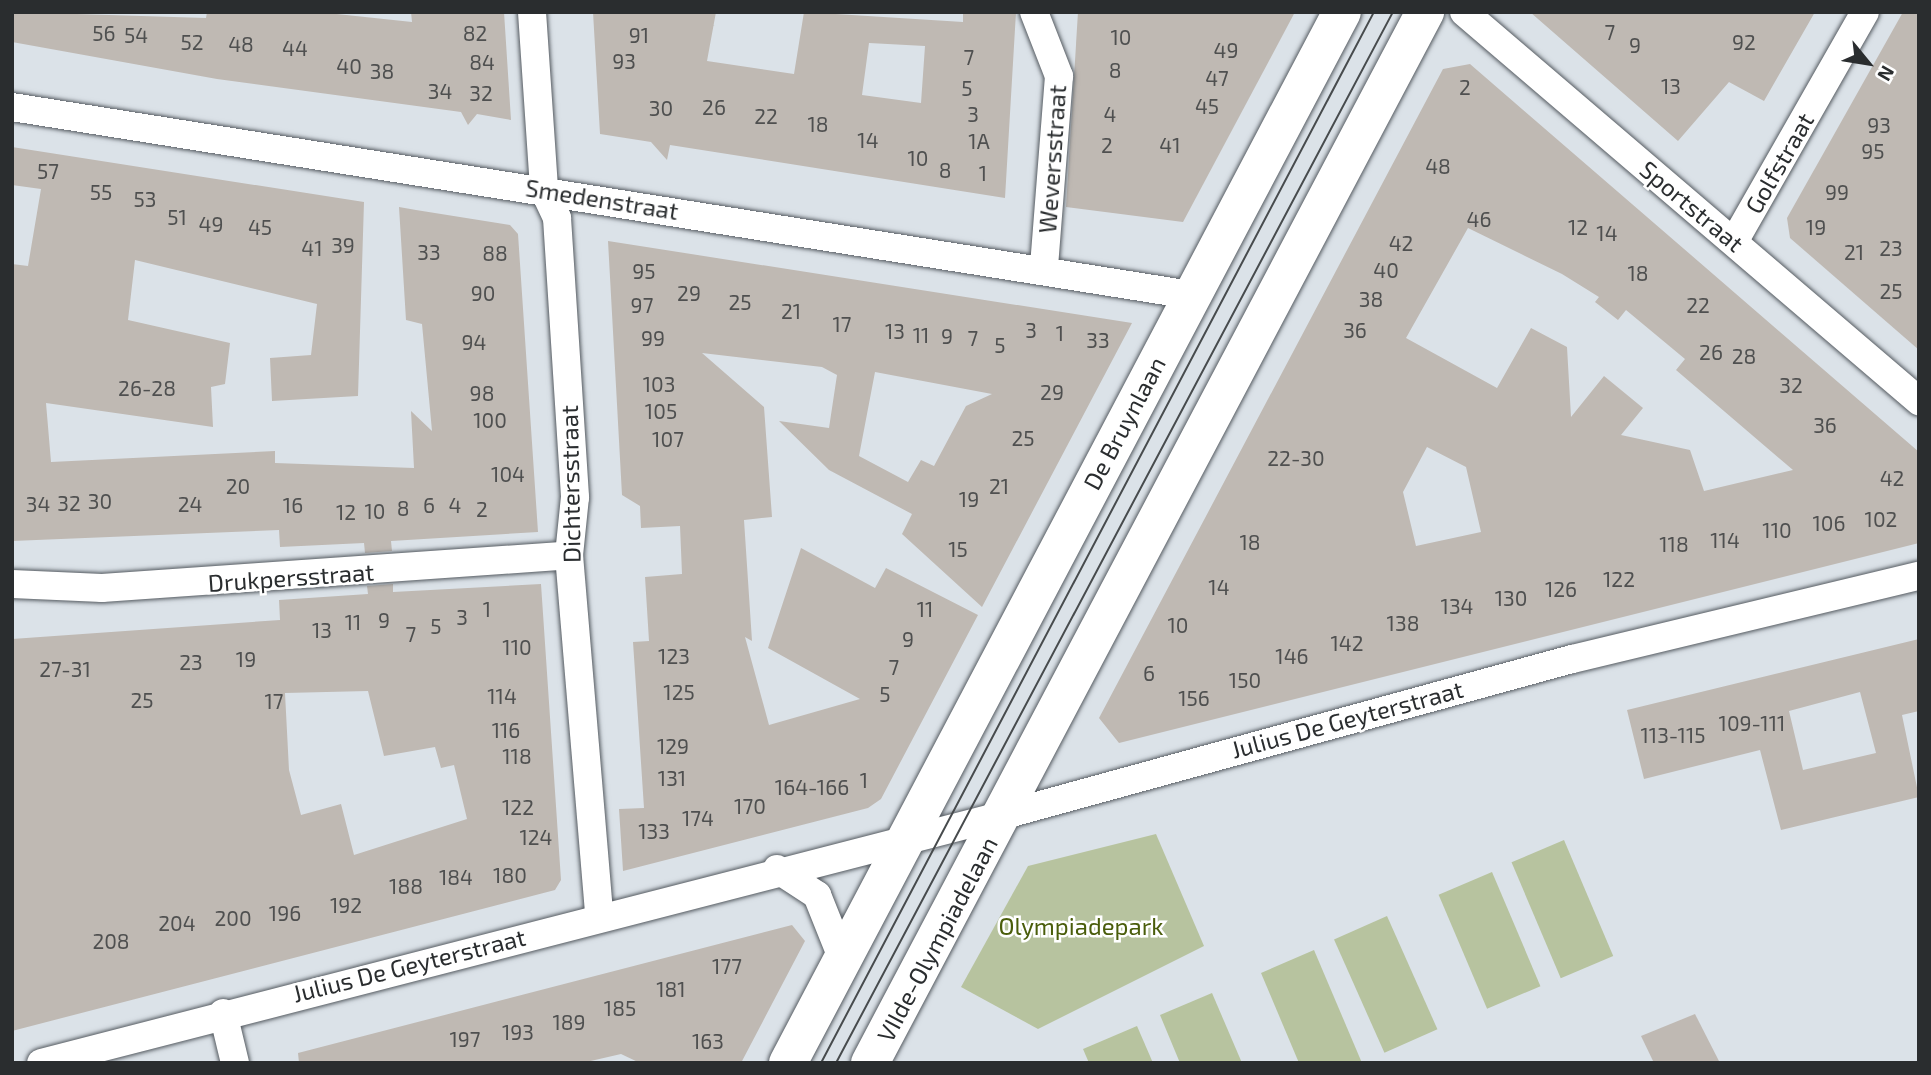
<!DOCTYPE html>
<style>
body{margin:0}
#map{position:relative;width:1931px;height:1075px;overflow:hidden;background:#dbe2e8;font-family:"Exo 2",sans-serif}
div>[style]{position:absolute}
.green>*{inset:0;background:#b7c39f;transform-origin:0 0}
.building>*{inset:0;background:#bfb9b3}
.roads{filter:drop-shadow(0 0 2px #555b61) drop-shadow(0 0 2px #555b61)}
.street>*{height:28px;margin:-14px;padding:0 14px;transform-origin:14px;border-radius:14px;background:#fff}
.secondary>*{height:38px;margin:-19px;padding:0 19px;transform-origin:19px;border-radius:19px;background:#fff}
.tram>*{height:2px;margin:-1px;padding:0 1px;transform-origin:1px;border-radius:1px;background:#474b4d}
span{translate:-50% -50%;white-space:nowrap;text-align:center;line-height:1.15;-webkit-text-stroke:5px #fff;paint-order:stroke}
.number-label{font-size:21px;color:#4f5050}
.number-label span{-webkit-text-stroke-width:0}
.street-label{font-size:24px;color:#2a2d2f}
.park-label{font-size:24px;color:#4a5d0b}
.frame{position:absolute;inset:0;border:14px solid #2a2d2f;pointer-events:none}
.north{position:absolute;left:1833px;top:28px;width:70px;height:70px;-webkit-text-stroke:5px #fff;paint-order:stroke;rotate:120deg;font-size:19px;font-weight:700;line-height:28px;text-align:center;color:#2a2d2f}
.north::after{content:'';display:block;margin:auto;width:24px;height:32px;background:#2a2d2f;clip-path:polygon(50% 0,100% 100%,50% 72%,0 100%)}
</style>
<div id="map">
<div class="green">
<div style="clip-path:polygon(1156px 834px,1204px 946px,1038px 1029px,961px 987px,1028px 866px)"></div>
<div style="left:1564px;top:840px;width:126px;height:57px;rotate:67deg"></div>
<div style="left:1492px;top:872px;width:124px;height:58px;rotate:67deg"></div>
<div style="left:1387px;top:916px;width:124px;height:58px;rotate:66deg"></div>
<div style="clip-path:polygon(1314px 950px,1362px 1063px,1299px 1063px,1261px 973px)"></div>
<div style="clip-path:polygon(1212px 993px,1242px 1063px,1180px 1063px,1160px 1015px)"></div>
<div style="clip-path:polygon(1137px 1026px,1153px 1063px,1089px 1063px,1083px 1049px)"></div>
</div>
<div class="building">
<div style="clip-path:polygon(12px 12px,206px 18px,207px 12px,318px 12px,412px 22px,411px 12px,504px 12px,511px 120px,477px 114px,468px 125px,461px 112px,217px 79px,12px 42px)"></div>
<div style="clip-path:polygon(evenodd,593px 12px,716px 12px,707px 61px,794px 74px,804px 12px,963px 22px,963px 12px,1016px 12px,1005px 198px,670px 145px,667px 160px,651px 142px,600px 134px,593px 12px,869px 43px,925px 46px,921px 103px,862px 95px,869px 43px)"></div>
<div style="clip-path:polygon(1078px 12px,1295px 12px,1183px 222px,1066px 207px)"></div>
<div style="clip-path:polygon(1530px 12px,1815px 12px,1764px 101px,1729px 82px,1678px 141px)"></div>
<div style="clip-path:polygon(1903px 12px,1919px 12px,1919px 350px,1790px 238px,1787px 218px)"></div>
<div style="clip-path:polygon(evenodd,1470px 64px,1919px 452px,1919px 543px,1119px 743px,1099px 718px,1443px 69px,1470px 64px,1468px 228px,1562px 274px,1599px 297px,1595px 302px,1618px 320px,1626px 310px,1685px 359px,1676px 370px,1793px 470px,1704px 491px,1690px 450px,1621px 435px,1643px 408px,1604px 376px,1571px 417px,1567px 347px,1531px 328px,1497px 388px,1406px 338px,1468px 228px,1470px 64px,1427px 447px,1466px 467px,1481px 532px,1416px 546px,1403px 492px,1427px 447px)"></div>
<div style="clip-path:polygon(12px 147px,364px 202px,358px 396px,272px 401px,270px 358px,311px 355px,317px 304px,135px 260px,128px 320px,230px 343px,225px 384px,211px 387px,213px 427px,46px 403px,51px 462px,275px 451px,275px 463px,414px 468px,411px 411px,432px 431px,422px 324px,406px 320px,399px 207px,416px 210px,510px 225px,518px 234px,538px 532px,391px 541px,392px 551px,365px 553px,364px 543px,280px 547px,279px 530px,12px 541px,12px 264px,28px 266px,41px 189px,12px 185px)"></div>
<div style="clip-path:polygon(evenodd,608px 241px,1132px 323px,982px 607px,902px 534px,912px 514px,829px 470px,779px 421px,829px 428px,837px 375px,822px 367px,702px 353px,764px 407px,772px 517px,744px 520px,752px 641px,745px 637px,769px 725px,860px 699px,768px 648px,801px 548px,875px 588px,886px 568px,978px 615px,881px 799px,868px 808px,623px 871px,619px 809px,644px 808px,633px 642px,649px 641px,645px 577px,682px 574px,680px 526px,641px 528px,640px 506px,622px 495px,608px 241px,875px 372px,992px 394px,966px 406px,934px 466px,921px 460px,908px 482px,859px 456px,875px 372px)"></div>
<div style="clip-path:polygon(evenodd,393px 584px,393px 592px,541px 584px,561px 880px,555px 890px,12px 1031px,12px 639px,280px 620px,279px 600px,368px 594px,367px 586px,393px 584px,368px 691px,384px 756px,435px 747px,441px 768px,454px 765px,467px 819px,354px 855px,341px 804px,301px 815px,289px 770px,285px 693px,368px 691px)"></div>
<div style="clip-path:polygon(evenodd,1919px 639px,1919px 711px,1902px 715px,1919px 797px,1781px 830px,1760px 750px,1644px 779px,1627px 710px,1919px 639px,1860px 692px,1876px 753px,1803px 770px,1789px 711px,1860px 692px)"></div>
<div style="clip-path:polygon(792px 925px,805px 941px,741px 1063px,640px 1063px,621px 1054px,582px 1063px,299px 1063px,298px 1053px)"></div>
<div style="clip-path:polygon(1695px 1014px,1720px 1063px,1654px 1063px,1641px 1036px)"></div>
</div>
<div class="roads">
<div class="street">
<div style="left:532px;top:12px;width:178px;rotate:86.1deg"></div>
<div style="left:544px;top:190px;width:31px;rotate:65deg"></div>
<div style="left:557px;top:218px;width:280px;rotate:86.3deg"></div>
<div style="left:575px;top:497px;width:58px;rotate:95.9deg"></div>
<div style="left:569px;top:555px;width:362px;rotate:85.2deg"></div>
<div style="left:1034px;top:12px;width:69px;rotate:68.7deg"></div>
<div style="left:1059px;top:76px;width:193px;rotate:94.5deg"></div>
<div style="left:1464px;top:12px;width:599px;rotate:40.53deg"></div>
<div style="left:12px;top:107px;width:1194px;rotate:9.06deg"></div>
<div style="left:1735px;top:240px;width:262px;rotate:-60.3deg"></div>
<div style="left:12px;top:584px;width:90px;rotate:2.5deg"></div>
<div style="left:102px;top:588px;width:468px;rotate:-4deg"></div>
<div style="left:777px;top:869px;width:48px;rotate:33deg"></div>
<div style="left:817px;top:895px;width:70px;rotate:68.2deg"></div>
<div style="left:223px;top:1013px;width:51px;rotate:76.5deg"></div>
<div style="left:41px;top:1063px;width:994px;rotate:-14.44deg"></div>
<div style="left:1004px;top:815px;width:589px;rotate:-15.36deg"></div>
<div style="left:1572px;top:659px;width:357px;rotate:-13.5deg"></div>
</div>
<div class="secondary">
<div style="left:788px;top:1063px;width:1188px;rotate:-62.21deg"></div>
<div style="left:870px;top:1063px;width:1189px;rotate:-62.16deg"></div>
</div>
</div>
<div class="tram">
<div style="left:821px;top:1063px;width:1188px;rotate:-62.25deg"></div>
<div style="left:836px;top:1063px;width:1189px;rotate:-62.08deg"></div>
</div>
<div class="number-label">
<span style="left:1610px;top:32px">7</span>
<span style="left:104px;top:33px">56</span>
<span style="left:475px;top:33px">82</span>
<span style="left:136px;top:35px">54</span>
<span style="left:639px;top:35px">91</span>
<span style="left:1121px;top:37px">10</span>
<span style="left:192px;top:42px">52</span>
<span style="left:1744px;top:42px">92</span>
<span style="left:241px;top:44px">48</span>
<span style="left:1635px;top:45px">9</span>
<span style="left:295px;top:48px">44</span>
<span style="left:1226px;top:50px">49</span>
<span style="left:969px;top:57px">7</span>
<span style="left:624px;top:61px">93</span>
<span style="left:482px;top:62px">84</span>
<span style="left:349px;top:66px">40</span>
<span style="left:1115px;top:70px">8</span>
<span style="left:382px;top:71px">38</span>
<span style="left:1217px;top:78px">47</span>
<span style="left:1671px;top:86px">13</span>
<span style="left:1465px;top:87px">2</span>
<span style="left:967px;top:88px">5</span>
<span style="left:440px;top:91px">34</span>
<span style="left:481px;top:93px">32</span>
<span style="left:1207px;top:106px">45</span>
<span style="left:714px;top:107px">26</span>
<span style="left:661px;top:108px">30</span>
<span style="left:973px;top:114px">3</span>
<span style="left:1110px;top:114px">4</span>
<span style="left:766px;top:116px">22</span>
<span style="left:818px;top:124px">18</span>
<span style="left:1879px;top:125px">93</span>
<span style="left:868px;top:140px">14</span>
<span style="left:979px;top:141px">1A</span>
<span style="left:1107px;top:145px">2</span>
<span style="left:1170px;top:145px">41</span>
<span style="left:1873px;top:151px">95</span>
<span style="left:918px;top:158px">10</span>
<span style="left:1438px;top:166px">48</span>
<span style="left:945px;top:170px">8</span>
<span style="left:48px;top:171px">57</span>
<span style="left:983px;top:173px">1</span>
<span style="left:101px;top:192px">55</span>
<span style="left:1837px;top:192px">99</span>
<span style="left:145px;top:199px">53</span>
<span style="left:177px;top:217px">51</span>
<span style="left:1479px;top:219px">46</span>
<span style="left:211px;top:224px">49</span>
<span style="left:260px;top:227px">45</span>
<span style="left:1578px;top:227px">12</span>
<span style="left:1816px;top:227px">19</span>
<span style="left:1607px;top:233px">14</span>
<span style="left:1401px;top:243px">42</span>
<span style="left:343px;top:245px">39</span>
<span style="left:312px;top:248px">41</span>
<span style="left:1891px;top:248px">23</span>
<span style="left:429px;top:252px">33</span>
<span style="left:1854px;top:252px">21</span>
<span style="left:495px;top:253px">88</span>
<span style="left:1386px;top:270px">40</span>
<span style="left:644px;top:271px">95</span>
<span style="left:1638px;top:273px">18</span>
<span style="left:1891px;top:291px">25</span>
<span style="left:483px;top:293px">90</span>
<span style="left:689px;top:293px">29</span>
<span style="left:1371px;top:299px">38</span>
<span style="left:740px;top:302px">25</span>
<span style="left:642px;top:305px">97</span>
<span style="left:1698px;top:305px">22</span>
<span style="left:791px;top:311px">21</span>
<span style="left:842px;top:324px">17</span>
<span style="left:1031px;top:330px">3</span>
<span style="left:1355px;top:330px">36</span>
<span style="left:895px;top:331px">13</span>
<span style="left:1060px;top:333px">1</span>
<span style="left:921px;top:335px">11</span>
<span style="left:947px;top:336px">9</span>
<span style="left:653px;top:338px">99</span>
<span style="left:973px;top:338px">7</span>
<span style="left:1098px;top:340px">33</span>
<span style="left:474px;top:342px">94</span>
<span style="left:1000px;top:345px">5</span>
<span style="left:1711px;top:352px">26</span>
<span style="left:1744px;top:356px">28</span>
<span style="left:659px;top:384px">103</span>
<span style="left:1791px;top:385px">32</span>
<span style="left:147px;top:388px">26-28</span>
<span style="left:1052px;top:392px">29</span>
<span style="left:482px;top:393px">98</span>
<span style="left:661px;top:411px">105</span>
<span style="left:490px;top:420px">100</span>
<span style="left:1825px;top:425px">36</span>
<span style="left:1023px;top:438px">25</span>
<span style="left:668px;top:439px">107</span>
<span style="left:1296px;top:458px">22-30</span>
<span style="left:508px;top:474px">104</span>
<span style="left:1892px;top:478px">42</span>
<span style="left:238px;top:486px">20</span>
<span style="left:999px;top:486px">21</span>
<span style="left:969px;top:499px">19</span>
<span style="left:100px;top:501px">30</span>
<span style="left:69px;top:503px">32</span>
<span style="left:38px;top:504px">34</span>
<span style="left:190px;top:504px">24</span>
<span style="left:293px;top:505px">16</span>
<span style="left:429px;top:505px">6</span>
<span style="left:455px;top:505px">4</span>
<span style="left:403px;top:508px">8</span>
<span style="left:482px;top:509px">2</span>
<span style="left:375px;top:511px">10</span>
<span style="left:346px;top:512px">12</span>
<span style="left:1881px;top:519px">102</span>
<span style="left:1829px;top:523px">106</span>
<span style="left:1777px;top:530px">110</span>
<span style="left:1725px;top:540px">114</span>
<span style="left:1250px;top:542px">18</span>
<span style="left:1674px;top:544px">118</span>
<span style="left:958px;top:549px">15</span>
<span style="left:1619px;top:579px">122</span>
<span style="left:1219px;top:587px">14</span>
<span style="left:1561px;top:589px">126</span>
<span style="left:1511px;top:598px">130</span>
<span style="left:1457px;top:606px">134</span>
<span style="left:487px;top:609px">1</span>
<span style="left:925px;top:609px">11</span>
<span style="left:462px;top:617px">3</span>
<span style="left:384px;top:620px">9</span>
<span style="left:353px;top:622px">11</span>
<span style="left:1403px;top:623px">138</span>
<span style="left:1178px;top:625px">10</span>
<span style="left:436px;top:626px">5</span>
<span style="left:322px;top:630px">13</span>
<span style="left:411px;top:634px">7</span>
<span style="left:908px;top:639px">9</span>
<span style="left:1347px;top:643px">142</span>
<span style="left:517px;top:647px">110</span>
<span style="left:674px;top:656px">123</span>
<span style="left:1292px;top:656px">146</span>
<span style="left:246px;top:659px">19</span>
<span style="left:191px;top:662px">23</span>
<span style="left:894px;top:667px">7</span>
<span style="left:65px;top:669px">27-31</span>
<span style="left:1149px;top:673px">6</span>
<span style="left:1245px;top:680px">150</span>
<span style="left:679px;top:692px">125</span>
<span style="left:885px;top:694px">5</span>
<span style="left:502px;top:696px">114</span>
<span style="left:1194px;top:698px">156</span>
<span style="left:142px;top:700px">25</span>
<span style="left:274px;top:701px">17</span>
<span style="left:1752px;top:723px">109-111</span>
<span style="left:506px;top:730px">116</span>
<span style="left:1673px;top:735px">113-115</span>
<span style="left:673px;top:746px">129</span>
<span style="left:517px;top:756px">118</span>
<span style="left:672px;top:778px">131</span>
<span style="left:864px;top:780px">1</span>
<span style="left:812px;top:787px">164-166</span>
<span style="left:750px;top:806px">170</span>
<span style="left:518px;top:807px">122</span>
<span style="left:698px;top:818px">174</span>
<span style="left:654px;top:831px">133</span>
<span style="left:536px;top:837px">124</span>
<span style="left:510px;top:875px">180</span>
<span style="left:456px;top:877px">184</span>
<span style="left:406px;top:886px">188</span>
<span style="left:346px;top:905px">192</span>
<span style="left:285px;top:913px">196</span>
<span style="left:233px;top:918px">200</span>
<span style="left:177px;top:923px">204</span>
<span style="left:111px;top:941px">208</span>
<span style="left:727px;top:966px">177</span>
<span style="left:671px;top:989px">181</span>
<span style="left:620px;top:1008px">185</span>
<span style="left:569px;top:1022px">189</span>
<span style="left:518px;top:1032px">193</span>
<span style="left:465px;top:1039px">197</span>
<span style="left:708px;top:1041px">163</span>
</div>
<div class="street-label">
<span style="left:1052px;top:159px;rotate:-86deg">Weversstraat</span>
<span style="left:1779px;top:163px;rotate:-60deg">Golfstraat</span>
<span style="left:602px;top:199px;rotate:9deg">Smedenstraat</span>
<span style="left:1692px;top:206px;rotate:40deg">Sportstraat</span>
<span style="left:1124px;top:423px;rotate:-62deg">De Bruynlaan</span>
<span style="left:570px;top:484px;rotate:-91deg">Dichtersstraat</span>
<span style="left:291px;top:577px;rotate:-4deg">Drukpersstraat</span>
<span style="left:1347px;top:719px;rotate:-15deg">Julius De Geyterstraat</span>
<span style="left:937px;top:939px;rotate:-62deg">VIIde-Olympiadelaan</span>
<span style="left:409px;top:965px;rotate:-14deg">Julius De Geyterstraat</span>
</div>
<div class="park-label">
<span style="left:1081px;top:926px">Olympiadepark</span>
</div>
<div class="frame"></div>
<div class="north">N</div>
</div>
